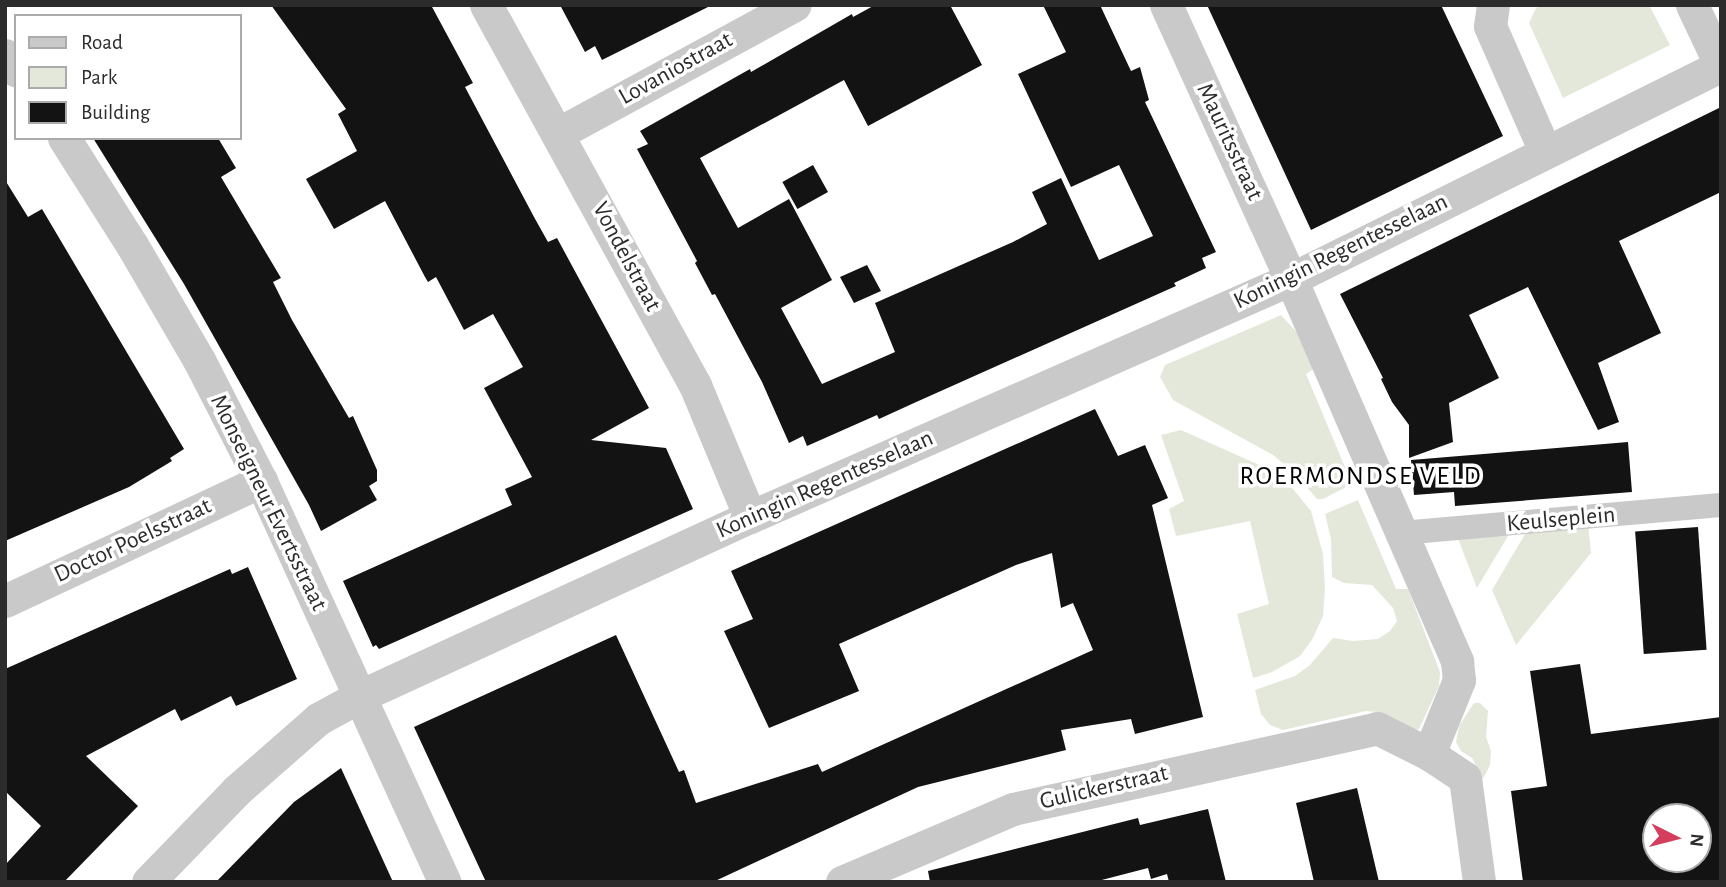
<!DOCTYPE html>
<style>
body{margin:0}
#map{position:relative;width:1726px;height:887px;overflow:hidden;background:#fff;font-family:"Alegreya Sans",sans-serif}
div>[style]{position:absolute}
.green>*{inset:0;background:#e3e8da}
.building>*{inset:0;background:#131313;transform-origin:0 0}
.pedestrian>*{height:24px;margin:-12px;padding:0 12px;transform-origin:12px;border-radius:12px;background:#c9c9c9}
.minor>*{height:33px;margin:-16.5px;padding:0 16.5px;transform-origin:16.5px;border-radius:16.5px;background:#c9c9c9}
span{translate:-50% -50%;white-space:nowrap;text-align:center;line-height:1.15;-webkit-text-stroke:7px #fff;paint-order:stroke}
.street-label{font-size:24px;color:#2c2c2c}
.neighbourhood-label{font-size:26px;color:#000;letter-spacing:2px}
.frame{position:absolute;inset:0;border:7px solid #2c2c2c;pointer-events:none}
.legend{position:absolute;left:14px;top:14px;width:228px;height:126px;box-sizing:border-box;background:#fff;border:2px solid #ababab;margin:0;padding:9px 12px;list-style:none;font-size:21px;color:#2c2c2c}
.legend li{display:flex;align-items:center;gap:14px;height:35px}
.legend b{width:35px;border:2px solid #ababab}
.north{position:absolute;left:1642px;top:803px;width:70px;height:70px;box-sizing:border-box;background:#fff;border:2px solid #ababab;border-radius:50%;rotate:96deg;font-size:19px;font-weight:700;line-height:28px;text-align:center;color:#2c2c2c}
.north::after{content:'';display:block;margin:auto;width:24px;height:32px;background:#d23e5b;clip-path:polygon(50% 0,100% 100%,50% 72%,0 100%)}
</style>
<div id="map">
<div class="green">
<div style="clip-path:polygon(1542px 5px,1649px 5px,1670px 45px,1563px 98px,1529px 23px,1536px 8px)"></div>
<div style="clip-path:polygon(1281px 315px,1301px 337px,1315px 368px,1306px 374px,1352px 484px,1323px 499px,1317px 499px,1295px 473px,1273px 455px,1173px 400px,1160px 377px,1165px 365px)"></div>
<div style="clip-path:polygon(1181px 430px,1266px 468px,1288px 483px,1311px 511px,1323px 554px,1325px 589px,1323px 616px,1312px 640px,1300px 656px,1272px 672px,1253px 678px,1237px 614px,1269px 604px,1250px 521px,1176px 536px,1169px 509px,1184px 501px,1161px 435px)"></div>
<div style="clip-path:polygon(1358px 500px,1396px 589px,1408px 589px,1440px 672px,1439px 686px,1419px 729px,1411px 731px,1377px 712px,1366px 711px,1283px 730px,1270px 725px,1261px 714px,1255px 690px,1295px 676px,1310px 665px,1333px 638px,1353px 641px,1378px 639px,1390px 631px,1397px 621px,1393px 608px,1372px 585px,1344px 583px,1332px 577px,1331px 539px,1325px 514px)"></div>
<div style="clip-path:polygon(1588px 524px,1591px 553px,1516px 645px,1492px 590px,1528px 529px)"></div>
<div style="clip-path:polygon(1511px 531px,1477px 588px,1457px 536px)"></div>
<div style="clip-path:polygon(1474px 703px,1480px 703px,1488px 711px,1486px 737px,1491px 751px,1490px 765px,1483px 779px,1472px 758px,1461px 751px,1456px 742px,1459px 726px)"></div>
</div>
<div class="building">
<div style="clip-path:polygon(271px 5px,431px 5px,473px 83px,465px 87px,534px 217px,548px 242px,557px 238px,649px 408px,591px 440px,666px 448px,693px 509px,379px 649px,376px 645px,373px 647px,343px 581px,512px 505px,505px 489px,532px 477px,484px 388px,523px 367px,493px 314px,464px 330px,436px 277px,428px 282px,425px 277px,385px 201px,334px 229px,306px 179px,357px 151px,338px 114px,346px 109px)"></div>
<div style="clip-path:polygon(560px 5px,712px 5px,602px 60px,595px 46px,585px 52px)"></div>
<div style="clip-path:polygon(875px 5px,950px 5px,982px 65px,868px 126px,844px 80px,700px 158px,738px 228px,789px 199px,832px 280px,781px 308px,822px 384px,895px 352px,875px 303px,1013px 242px,1047px 224px,1032px 192px,1061px 178px,1099px 260px,1153px 236px,1119px 165px,1071px 187px,1018px 74px,1066px 52px,1043px 5px,1100px 5px,1131px 71px,1140px 67px,1149px 100px,1145px 102px,1216px 252px,1202px 258px,1206px 268px,1174px 283px,1176px 286px,914px 403px,879px 419px,877px 415px,807px 446px,803px 436px,789px 443px,762px 382px,715px 294px,712px 295px,695px 263px,697px 261px,637px 149px,648px 144px,640px 131px,750px 69px,751px 72px,852px 14px,853px 17px)"></div>
<div style="clip-path:polygon(1207px 5px,1441px 5px,1503px 136px,1311px 230px)"></div>
<div style="clip-path:polygon(1721px 107px,1721px 192px,1619px 241px,1661px 333px,1598px 363px,1619px 422px,1598px 430px,1528px 287px,1469px 315px,1499px 378px,1449px 403px,1453px 442px,1409px 458px,1409px 425px,1392px 402px,1381px 379px,1383px 378px,1340px 294px)"></div>
<div style="clip-path:polygon(93px 138px,218px 138px,236px 168px,221px 177px,281px 278px,273px 282px,292px 320px,349px 418px,353px 416px,377px 470px,377px 481px,369px 486px,377px 500px,321px 531px,309px 505px,184px 284px)"></div>
<div style="left:813px;top:165px;width:31px;height:35px;rotate:61deg"></div>
<div style="clip-path:polygon(5px 180px,28px 217px,42px 209px,184px 449px,170px 458px,172px 461px,129px 487px,5px 541px)"></div>
<div style="clip-path:polygon(867px 265px,881px 291px,854px 303px,840px 277px)"></div>
<div style="clip-path:polygon(1095px 409px,1118px 456px,1145px 445px,1168px 498px,1152px 505px,1203px 717px,1135px 734px,1131px 719px,1061px 730px,1066px 750px,918px 787px,713px 882px,486px 882px,414px 727px,616px 635px,679px 772px,684px 770px,696px 803px,818px 764px,822px 772px,1093px 650px,1073px 603px,1061px 608px,1052px 553px,1016px 565px,839px 644px,859px 691px,769px 728px,724px 631px,753px 619px,731px 571px)"></div>
<div style="clip-path:polygon(1628px 442px,1632px 492px,1455px 506px,1454px 492px,1414px 495px,1411px 460px)"></div>
<div style="left:1698px;top:527px;width:123px;height:63px;rotate:86deg"></div>
<div style="clip-path:polygon(248px 567px,297px 679px,236px 706px,231px 696px,181px 721px,175px 709px,86px 756px,138px 806px,64px 882px,5px 882px,5px 865px,41px 826px,5px 791px,5px 669px,230px 569px,232px 574px)"></div>
<div style="clip-path:polygon(evenodd,1580px 664px,1591px 734px,1721px 717px,1721px 882px,1523px 882px,1511px 791px,1547px 786px,1530px 671px,1580px 664px,1656px 817px,1698px 817px,1698px 859px,1656px 859px,1656px 817px)"></div>
<div style="clip-path:polygon(341px 768px,393px 882px,216px 882px,294px 802px)"></div>
<div style="clip-path:polygon(1357px 788px,1379px 882px,1314px 882px,1296px 803px)"></div>
<div style="clip-path:polygon(1208px 809px,1226px 882px,1169px 882px,1167px 874px,1151px 879px,1148px 868px,1094px 882px,930px 882px,928px 871px,1138px 818px,1140px 825px)"></div>
</div>
<div class="pedestrian">
<div style="left:1401px;top:533px;width:321px;rotate:-5deg"></div>
</div>
<div class="minor">
<div style="left:486px;top:5px;width:434px;rotate:61.2deg"></div>
<div style="left:695px;top:385px;width:143px;rotate:67.4deg"></div>
<div style="left:1166px;top:5px;width:301px;rotate:65.5deg"></div>
<div style="left:1291px;top:279px;width:417px;rotate:66.5deg"></div>
<div style="left:1457px;top:661px;width:19px;rotate:84deg"></div>
<div style="left:1459px;top:680px;width:80px;rotate:112.1deg"></div>
<div style="left:1493px;top:5px;width:21px;rotate:98deg"></div>
<div style="left:1490px;top:26px;width:137px;rotate:66.3deg"></div>
<div style="left:1692px;top:5px;width:68px;rotate:64.6deg"></div>
<div style="left:5px;top:55px;width:19px;rotate:54deg"></div>
<div style="left:559px;top:133px;width:268px;rotate:-28.5deg"></div>
<div style="left:64px;top:138px;width:127px;rotate:57.6deg"></div>
<div style="left:132px;top:245px;width:133px;rotate:59.8deg"></div>
<div style="left:199px;top:360px;width:136px;rotate:62.9deg"></div>
<div style="left:261px;top:481px;width:441px;rotate:65.4deg"></div>
<div style="left:5px;top:601px;width:283px;rotate:-25.1deg"></div>
<div style="left:148px;top:882px;width:128px;rotate:-45.9deg"></div>
<div style="left:237px;top:790px;width:108px;rotate:-41.2deg"></div>
<div style="left:318px;top:719px;width:48px;rotate:-28.7deg"></div>
<div style="left:360px;top:696px;width:429px;rotate:-24.7deg"></div>
<div style="left:750px;top:517px;width:591px;rotate:-23.75deg"></div>
<div style="left:1291px;top:279px;width:480px;rotate:-26.4deg"></div>
<div style="left:842px;top:882px;width:186px;rotate:-23.1deg"></div>
<div style="left:1013px;top:809px;width:373px;rotate:-12.5deg"></div>
<div style="left:1377px;top:728px;width:58px;rotate:26.6deg"></div>
<div style="left:1429px;top:754px;width:43px;rotate:33.7deg"></div>
<div style="left:1465px;top:778px;width:105px;rotate:82.3deg"></div>
</div>
<div class="street-label">
<span style="left:676px;top:69px;rotate:-29deg">Lovaniostraat</span>
<span style="left:1229px;top:142px;rotate:65deg">Mauritsstraat</span>
<span style="left:1341px;top:252px;rotate:-26deg">Koningin Regentesselaan</span>
<span style="left:626px;top:257px;rotate:62deg">Vondelstraat</span>
<span style="left:825px;top:485px;rotate:-24deg">Koningin Regentesselaan</span>
<span style="left:268px;top:503px;rotate:64deg">Monseigneur Evertsstraat</span>
<span style="left:1561px;top:520px;rotate:-5deg">Keulseplein</span>
<span style="left:133px;top:541px;rotate:-25deg">Doctor Poelsstraat</span>
<span style="left:1104px;top:788px;rotate:-13deg">Gulickerstraat</span>
</div>
<div class="neighbourhood-label">
<span style="left:1361px;top:477px">ROERMONDSE VELD</span>
</div>
<div class="frame"></div>
<ul class="legend">
<li><b style="height:9px;background:#c9c9c9"></b>Road</li>
<li><b style="height:19px;background:#e3e8da"></b>Park</li>
<li><b style="height:19px;background:#131313"></b>Building</li>
</ul>
<div class="north">N</div>
</div>
